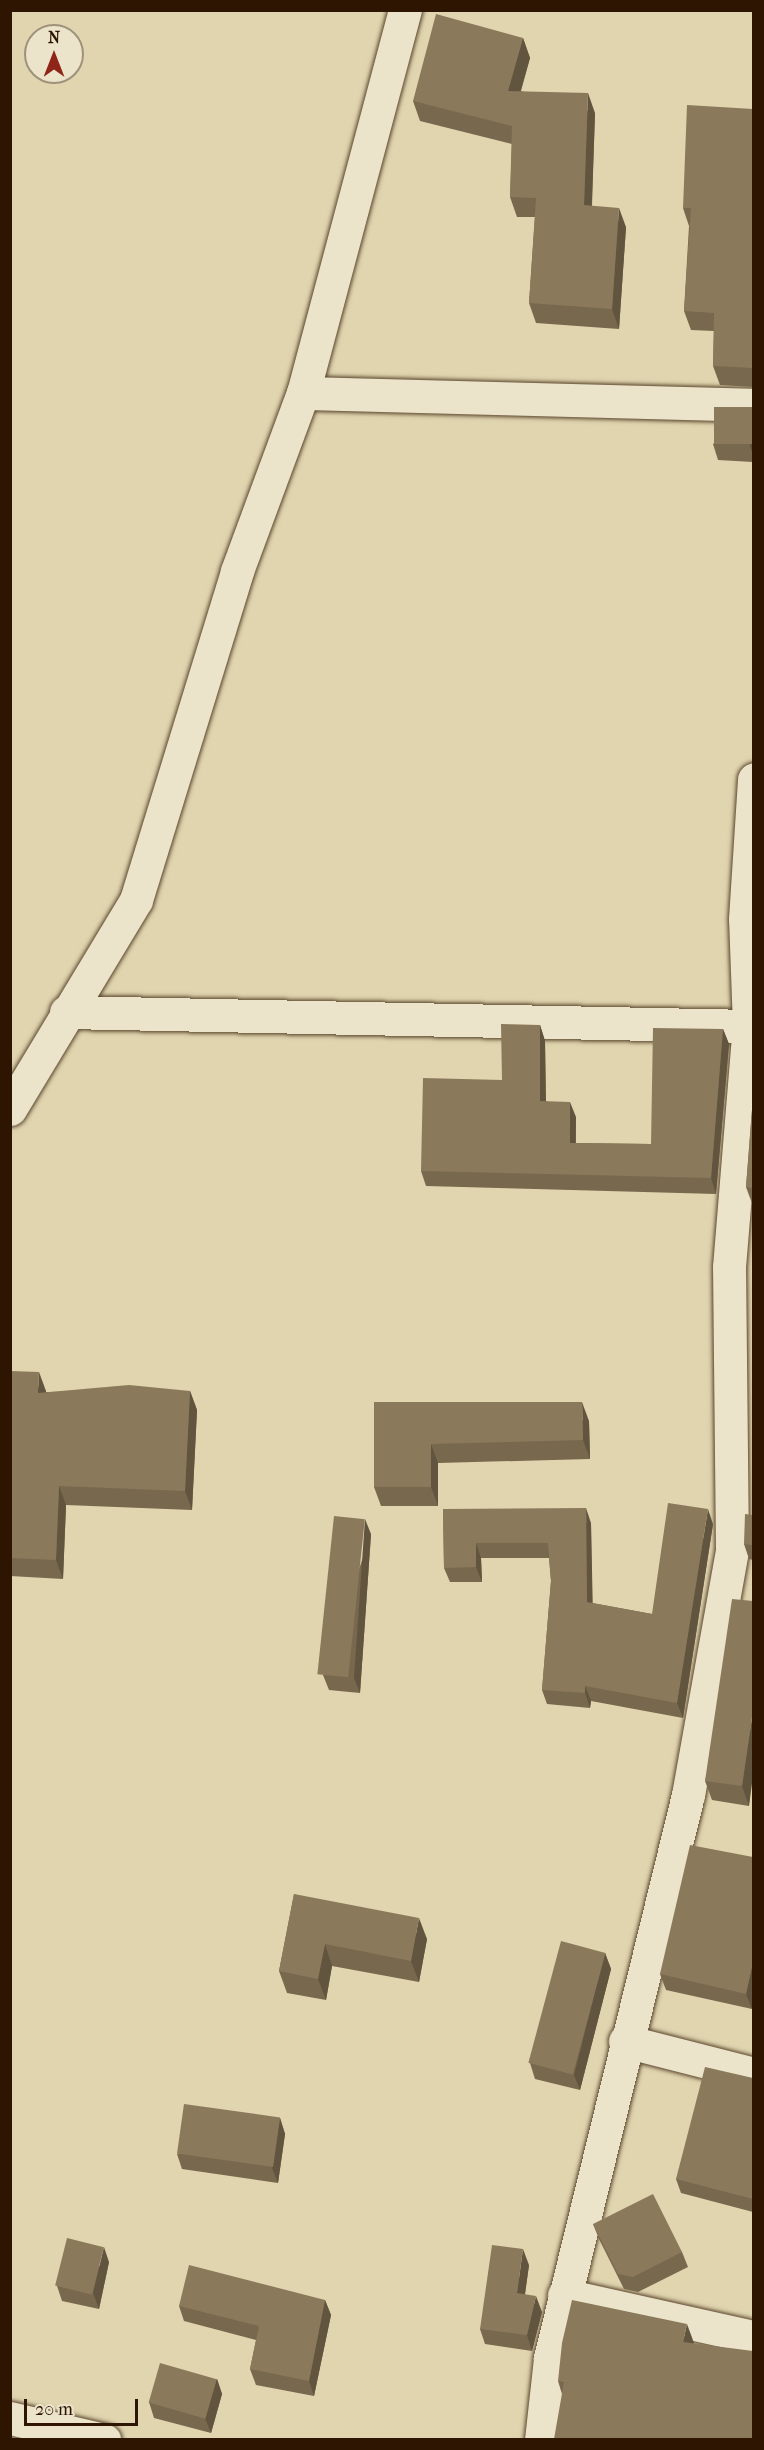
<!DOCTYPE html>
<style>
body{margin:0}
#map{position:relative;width:764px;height:2450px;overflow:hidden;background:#e0d5af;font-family:"IM FELL French Canon",serif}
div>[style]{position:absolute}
.roads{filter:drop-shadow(0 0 2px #5a452c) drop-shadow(0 0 2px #5a452c)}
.minor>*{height:33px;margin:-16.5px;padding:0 16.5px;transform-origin:16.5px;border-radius:16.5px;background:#ebe4cb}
.wall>*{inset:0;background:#78684e}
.shaded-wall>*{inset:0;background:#615540}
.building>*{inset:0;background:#8b795b;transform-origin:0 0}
span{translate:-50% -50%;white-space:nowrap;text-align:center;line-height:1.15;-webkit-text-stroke:4.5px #ebe4cb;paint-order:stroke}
.frame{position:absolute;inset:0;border:12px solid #2e1501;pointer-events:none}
.north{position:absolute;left:24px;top:24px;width:60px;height:60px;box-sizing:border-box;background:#ebe4cb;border:2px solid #9f917a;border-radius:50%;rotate:0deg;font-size:16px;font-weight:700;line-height:24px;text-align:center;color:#2e1501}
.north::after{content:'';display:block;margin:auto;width:21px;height:27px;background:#8f2418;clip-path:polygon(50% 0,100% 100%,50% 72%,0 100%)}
.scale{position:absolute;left:24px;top:2399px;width:114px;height:27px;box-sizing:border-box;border:3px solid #2e1501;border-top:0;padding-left:8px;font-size:18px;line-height:21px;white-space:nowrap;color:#2e1501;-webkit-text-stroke:4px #ebe4cb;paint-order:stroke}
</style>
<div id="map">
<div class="roads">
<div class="minor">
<div style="left:303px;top:393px;width:451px;rotate:1.5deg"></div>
<div style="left:66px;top:1012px;width:683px;rotate:1.17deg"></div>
<div style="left:10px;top:1109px;width:244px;rotate:-58.9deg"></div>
<div style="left:136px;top:900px;width:344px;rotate:-72.9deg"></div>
<div style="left:237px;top:571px;width:190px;rotate:-69.7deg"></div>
<div style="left:303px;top:393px;width:396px;rotate:-75.1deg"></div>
<div style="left:625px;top:2041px;width:133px;rotate:14.3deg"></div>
<div style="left:564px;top:2295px;width:195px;rotate:12.5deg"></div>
<div style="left:10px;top:2418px;width:97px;rotate:13.2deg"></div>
<div style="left:541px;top:2440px;width:82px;rotate:-83.7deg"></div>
<div style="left:550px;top:2358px;width:580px;rotate:-76.23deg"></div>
<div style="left:688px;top:1795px;width:249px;rotate:-79.8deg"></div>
<div style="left:732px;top:1550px;width:283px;rotate:-90.6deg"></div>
<div style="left:729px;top:1267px;width:242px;rotate:-85.3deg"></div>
<div style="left:749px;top:1026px;width:107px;rotate:-92.1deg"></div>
<div style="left:745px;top:919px;width:140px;rotate:-86.3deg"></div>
</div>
</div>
<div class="wall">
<div style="clip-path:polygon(523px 38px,530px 58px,521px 91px,595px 113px,592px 206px,626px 227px,619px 329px,536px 323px,529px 303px,535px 217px,517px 217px,510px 197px,512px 144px,420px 121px,413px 101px)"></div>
<div style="clip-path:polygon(753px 109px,753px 387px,720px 385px,713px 366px,714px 331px,691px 330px,684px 311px,689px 226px,683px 208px)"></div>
<div style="clip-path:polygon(753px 411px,753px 462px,718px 460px,713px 444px)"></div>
<div style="clip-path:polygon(540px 1025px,545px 1041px,546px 1101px,576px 1117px,576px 1143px,651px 1144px,723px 1029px,729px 1044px,716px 1194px,426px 1186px,421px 1171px,502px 1080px)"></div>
<div style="clip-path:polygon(753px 1097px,753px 1206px,746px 1187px)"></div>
<div style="clip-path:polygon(10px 1371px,46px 1391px,46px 1392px,190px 1391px,197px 1410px,192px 1510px,66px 1505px,63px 1579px,10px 1576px)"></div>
<div style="clip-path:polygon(374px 1402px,589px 1421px,590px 1459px,438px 1463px,438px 1506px,381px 1506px,374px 1487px)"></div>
<div style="clip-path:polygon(443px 1509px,591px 1523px,592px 1603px,652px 1614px,713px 1524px,683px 1718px,591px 1701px,590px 1708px,547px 1704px,542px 1690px,551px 1581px,549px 1558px,481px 1558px,482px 1582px,450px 1582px,444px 1568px)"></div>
<div style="clip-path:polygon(753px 1515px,753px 1560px,749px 1559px,744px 1544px)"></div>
<div style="clip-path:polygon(371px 1534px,360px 1693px,329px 1690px,323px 1675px)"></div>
<div style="clip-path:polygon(753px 1601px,749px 1806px,712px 1800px,705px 1781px)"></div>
<div style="clip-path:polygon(753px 1857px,752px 2009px,666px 1990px,660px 1974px)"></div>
<div style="clip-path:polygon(294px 1894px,427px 1939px,419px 1982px,332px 1966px,326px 2000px,287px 1993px,279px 1971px)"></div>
<div style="clip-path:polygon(605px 1953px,611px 1969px,580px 2090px,535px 2079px,530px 2063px)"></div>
<div style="clip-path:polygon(753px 2078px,753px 2212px,681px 2193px,676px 2179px)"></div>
<div style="clip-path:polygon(280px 2118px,285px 2134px,278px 2183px,182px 2169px,177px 2154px)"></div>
<div style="clip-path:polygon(593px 2224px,682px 2252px,688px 2267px,638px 2292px,624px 2289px,599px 2239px)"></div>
<div style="clip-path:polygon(109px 2262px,99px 2309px,62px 2301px,57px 2286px)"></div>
<div style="clip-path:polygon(529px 2265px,525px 2294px,542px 2312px,532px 2351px,485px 2344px,480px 2329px)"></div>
<div style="clip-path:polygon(325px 2300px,331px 2315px,314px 2396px,256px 2385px,250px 2369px,256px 2340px,184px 2321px,179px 2306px)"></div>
<div style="clip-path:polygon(694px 2343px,562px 2394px,558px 2381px)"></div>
<div style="clip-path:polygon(217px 2379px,222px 2394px,211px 2433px,154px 2418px,149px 2402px)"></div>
</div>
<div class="shaded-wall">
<div style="clip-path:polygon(523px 38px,530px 58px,515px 110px,508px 91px)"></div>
<div style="clip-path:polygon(588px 93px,595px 113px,591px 225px,584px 205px)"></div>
<div style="clip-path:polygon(619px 208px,626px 227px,619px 329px,612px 309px)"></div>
<div style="clip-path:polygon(752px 407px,753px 411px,753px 455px,750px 446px)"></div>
<div style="clip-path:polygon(540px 1025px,545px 1041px,546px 1116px,540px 1101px)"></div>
<div style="clip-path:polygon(723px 1029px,729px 1044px,716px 1194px,711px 1178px)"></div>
<div style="clip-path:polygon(570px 1102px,576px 1117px,575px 1158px,570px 1143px)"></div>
<div style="clip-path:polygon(39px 1372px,46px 1391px,45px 1412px,38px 1393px)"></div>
<div style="clip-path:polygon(190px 1391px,197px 1410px,192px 1510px,185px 1491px)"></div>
<div style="clip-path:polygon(582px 1402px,589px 1421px,590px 1459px,583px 1440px)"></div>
<div style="clip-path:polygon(431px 1444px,438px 1463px,438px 1506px,431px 1487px)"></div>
<div style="clip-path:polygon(59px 1486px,66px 1505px,63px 1579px,56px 1560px)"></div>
<div style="clip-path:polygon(586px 1508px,591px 1523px,593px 1617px,587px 1602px)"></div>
<div style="clip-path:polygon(708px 1509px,713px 1524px,683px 1718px,677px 1703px)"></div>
<div style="clip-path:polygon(365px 1519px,371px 1534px,360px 1693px,354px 1678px)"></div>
<div style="clip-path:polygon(476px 1543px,481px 1558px,482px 1582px,476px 1567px)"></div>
<div style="clip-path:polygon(585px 1686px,591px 1701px,590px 1708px,585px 1693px)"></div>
<div style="clip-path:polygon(753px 1711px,753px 1776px,749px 1806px,742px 1786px)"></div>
<div style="clip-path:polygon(419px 1918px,427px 1939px,419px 1982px,411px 1961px)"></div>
<div style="clip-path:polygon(325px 1944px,332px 1966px,326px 2000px,318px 1979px)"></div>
<div style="clip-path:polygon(605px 1953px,611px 1969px,580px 2090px,574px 2075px)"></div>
<div style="clip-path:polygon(753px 1962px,753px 2002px,752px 2009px,746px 1994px)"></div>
<div style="clip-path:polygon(280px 2118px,285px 2134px,278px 2183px,272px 2168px)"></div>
<div style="clip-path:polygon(104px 2247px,109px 2262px,99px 2309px,93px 2293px)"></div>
<div style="clip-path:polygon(523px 2249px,529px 2265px,523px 2308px,517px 2293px)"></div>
<div style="clip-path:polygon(536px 2296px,542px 2312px,532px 2351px,527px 2335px)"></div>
<div style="clip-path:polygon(325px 2300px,331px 2315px,314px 2396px,309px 2381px)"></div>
<div style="clip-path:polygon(687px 2324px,694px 2343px,690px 2361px,683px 2342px)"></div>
<div style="clip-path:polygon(217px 2379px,222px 2394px,211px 2433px,205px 2418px)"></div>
</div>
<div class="building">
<div style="clip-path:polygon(436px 14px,523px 38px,508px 91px,588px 93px,584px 205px,619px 208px,612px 309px,529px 303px,536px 198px,510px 197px,512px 126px,413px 101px)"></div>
<div style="clip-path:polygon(687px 105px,753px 109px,753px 368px,713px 366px,714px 313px,684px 311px,691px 208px,683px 208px)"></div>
<div style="left:714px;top:407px;width:38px;height:37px"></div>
<div style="clip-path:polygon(501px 1024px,540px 1025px,540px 1101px,570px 1102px,570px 1143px,651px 1144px,653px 1028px,723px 1029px,711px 1178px,421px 1171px,423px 1078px,502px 1080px)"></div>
<div style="clip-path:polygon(753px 1097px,753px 1188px,746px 1187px)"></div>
<div style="clip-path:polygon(10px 1371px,39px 1372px,38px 1393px,129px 1385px,190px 1391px,185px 1491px,59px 1486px,56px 1560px,10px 1558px)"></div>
<div style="clip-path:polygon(374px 1402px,582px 1402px,583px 1440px,431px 1444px,431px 1487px,374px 1487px)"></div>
<div style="clip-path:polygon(668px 1503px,708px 1509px,677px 1703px,585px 1686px,585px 1693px,542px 1690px,551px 1581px,548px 1543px,476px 1543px,476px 1567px,444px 1568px,443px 1509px,586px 1508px,587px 1602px,652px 1614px)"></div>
<div style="clip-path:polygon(745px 1514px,753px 1515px,753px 1545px,744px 1544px)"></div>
<div style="left:334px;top:1516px;width:31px;height:159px;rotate:6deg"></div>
<div style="clip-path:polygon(732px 1599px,753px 1601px,753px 1711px,742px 1786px,705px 1781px)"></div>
<div style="clip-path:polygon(690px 1845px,753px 1857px,753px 1962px,746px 1994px,660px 1974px)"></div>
<div style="clip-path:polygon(294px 1894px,419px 1918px,411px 1961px,325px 1944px,318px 1979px,279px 1971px)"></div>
<div style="left:561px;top:1941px;width:46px;height:126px;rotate:15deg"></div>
<div style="clip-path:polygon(705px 2067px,753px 2078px,753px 2199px,676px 2179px)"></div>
<div style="left:184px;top:2104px;width:97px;height:50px;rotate:8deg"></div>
<div style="clip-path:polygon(653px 2194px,682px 2252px,633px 2277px,618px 2274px,593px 2224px)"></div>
<div style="left:67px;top:2238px;width:38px;height:49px;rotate:14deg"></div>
<div style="clip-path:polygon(492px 2245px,523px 2249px,517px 2293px,536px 2296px,527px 2335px,480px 2329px)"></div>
<div style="clip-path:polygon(189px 2265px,325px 2300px,309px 2381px,250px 2369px,259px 2326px,179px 2306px)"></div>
<div style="clip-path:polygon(572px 2300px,687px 2324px,683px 2342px,753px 2351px,753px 2439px,554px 2439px,564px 2382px,558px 2381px,562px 2343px)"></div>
<div style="left:160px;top:2363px;width:59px;height:41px;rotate:16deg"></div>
</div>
<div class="frame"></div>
<div class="north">N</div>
<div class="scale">20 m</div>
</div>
